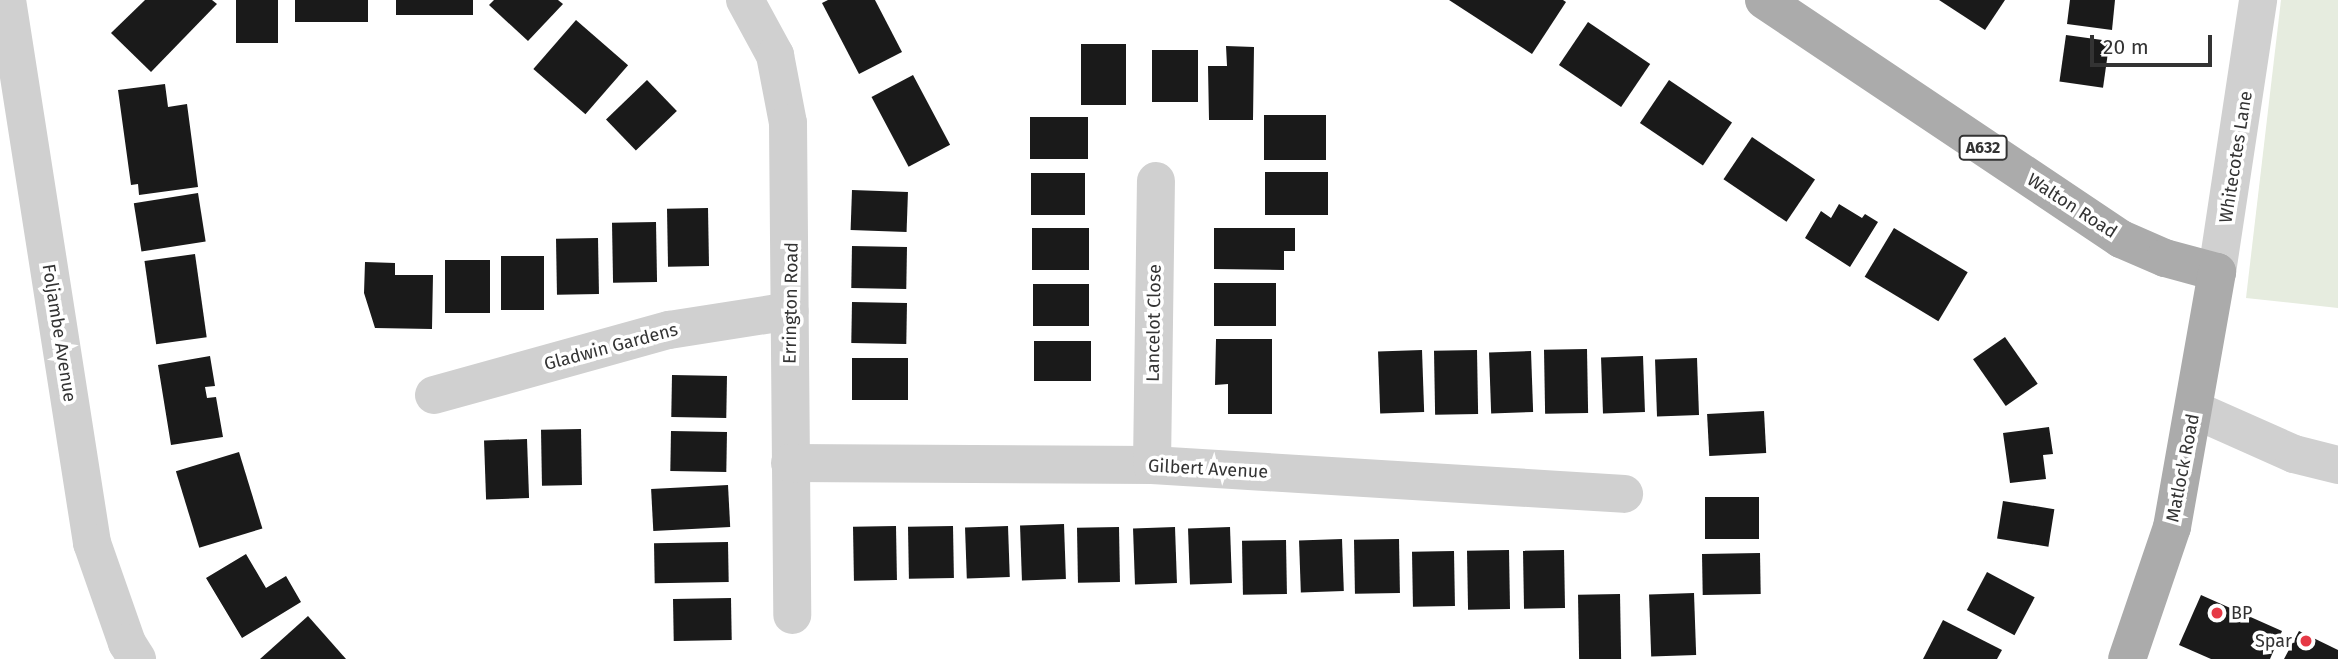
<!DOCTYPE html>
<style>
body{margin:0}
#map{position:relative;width:2338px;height:659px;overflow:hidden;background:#fff;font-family:"Fira Sans",sans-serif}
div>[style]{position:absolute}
.green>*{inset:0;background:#e6ecdf}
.building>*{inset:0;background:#1a1a1a;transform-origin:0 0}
.minor>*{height:38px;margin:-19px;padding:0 19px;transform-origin:19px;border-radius:19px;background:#d0d0d0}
.major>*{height:38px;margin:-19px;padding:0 19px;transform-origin:19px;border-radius:19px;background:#ababab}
.dots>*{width:19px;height:19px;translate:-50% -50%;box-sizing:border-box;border:4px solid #fff;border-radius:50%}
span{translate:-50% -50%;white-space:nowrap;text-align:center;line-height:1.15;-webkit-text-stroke:7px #fff;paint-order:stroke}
.shield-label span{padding:2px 5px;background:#fff;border:2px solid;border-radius:5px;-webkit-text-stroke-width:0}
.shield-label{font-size:16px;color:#333;font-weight:700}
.street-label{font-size:18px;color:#333}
.poi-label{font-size:18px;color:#333}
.left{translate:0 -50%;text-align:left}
.right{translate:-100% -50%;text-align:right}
.scale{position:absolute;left:2090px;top:35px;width:122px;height:32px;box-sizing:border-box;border:4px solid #333;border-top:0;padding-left:9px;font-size:21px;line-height:24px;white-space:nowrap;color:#333;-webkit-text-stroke:5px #fff;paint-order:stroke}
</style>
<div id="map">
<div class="green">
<div style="clip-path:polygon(2281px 0,2338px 0,2338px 308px,2246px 298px)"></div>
</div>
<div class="building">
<div style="clip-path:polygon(145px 0,212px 0,217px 4px,151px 72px,111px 33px)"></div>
<div style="left:236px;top:0;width:42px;height:43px"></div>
<div style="left:295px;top:0;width:73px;height:22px"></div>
<div style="left:396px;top:0;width:77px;height:15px"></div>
<div style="clip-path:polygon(494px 0,558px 0,563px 4px,528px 41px,489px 5px)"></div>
<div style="clip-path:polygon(828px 0,875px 0,902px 52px,859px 74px,822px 3px)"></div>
<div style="clip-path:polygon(1449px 0,1563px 0,1566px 2px,1532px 54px)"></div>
<div style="clip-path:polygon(1939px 0,2005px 0,1985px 30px)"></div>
<div style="clip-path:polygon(2070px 0,2115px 0,2112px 30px,2067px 24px)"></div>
<div style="left:576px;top:20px;width:69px;height:65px;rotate:41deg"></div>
<div style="left:1588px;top:22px;width:75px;height:52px;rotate:34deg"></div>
<div style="left:2066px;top:35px;width:44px;height:47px;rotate:8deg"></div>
<div style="left:1081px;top:44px;width:45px;height:61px"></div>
<div style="clip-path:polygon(1226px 46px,1254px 47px,1253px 120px,1209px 120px,1208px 66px,1227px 66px)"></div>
<div style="left:1152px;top:50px;width:46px;height:52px"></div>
<div style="left:913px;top:75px;width:79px;height:47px;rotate:62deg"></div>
<div style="left:647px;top:80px;width:43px;height:57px;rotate:46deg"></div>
<div style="left:1669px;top:80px;width:76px;height:52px;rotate:34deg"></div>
<div style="clip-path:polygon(165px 84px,168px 107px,187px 104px,198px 187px,139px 195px,138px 184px,131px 185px,118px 90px)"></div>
<div style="left:1264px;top:115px;width:62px;height:45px"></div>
<div style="left:1030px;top:117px;width:58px;height:42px"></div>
<div style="left:1752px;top:137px;width:76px;height:51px;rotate:34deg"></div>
<div style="left:1265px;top:172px;width:63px;height:43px"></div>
<div style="left:1031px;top:173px;width:54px;height:42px"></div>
<div style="left:852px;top:190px;width:56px;height:40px;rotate:2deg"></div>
<div style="left:198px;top:193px;width:49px;height:65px;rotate:81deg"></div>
<div style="clip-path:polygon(1839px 204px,1862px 218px,1865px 214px,1878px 222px,1850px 267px,1805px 238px,1821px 211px,1831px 218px)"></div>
<div style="left:708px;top:208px;width:58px;height:41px;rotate:89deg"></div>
<div style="left:656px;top:222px;width:60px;height:44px;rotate:89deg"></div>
<div style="left:1032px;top:228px;width:57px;height:42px"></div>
<div style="clip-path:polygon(1214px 228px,1295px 228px,1295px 251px,1284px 251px,1284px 270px,1214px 269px)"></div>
<div style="left:1894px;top:228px;width:86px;height:57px;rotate:31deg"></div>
<div style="left:598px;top:238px;width:56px;height:42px;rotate:89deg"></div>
<div style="left:852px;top:246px;width:55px;height:42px;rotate:1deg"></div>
<div style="left:195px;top:254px;width:84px;height:51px;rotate:82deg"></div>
<div style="left:501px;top:256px;width:43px;height:54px"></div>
<div style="left:445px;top:260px;width:45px;height:53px"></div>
<div style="clip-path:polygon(365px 262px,395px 263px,395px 275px,433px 275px,432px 329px,375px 328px,364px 293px)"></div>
<div style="left:1214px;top:283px;width:62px;height:43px"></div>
<div style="left:1033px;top:284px;width:56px;height:42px"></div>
<div style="left:852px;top:302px;width:55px;height:41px;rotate:1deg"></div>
<div style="left:2005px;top:337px;width:57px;height:39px;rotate:55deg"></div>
<div style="clip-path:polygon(1216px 339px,1272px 339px,1272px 414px,1228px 414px,1228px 384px,1215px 385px)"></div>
<div style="left:1034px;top:341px;width:57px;height:40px"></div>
<div style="left:1587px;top:349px;width:64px;height:43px;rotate:89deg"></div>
<div style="left:1422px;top:350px;width:62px;height:44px;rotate:88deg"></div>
<div style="left:1477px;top:350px;width:64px;height:43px;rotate:89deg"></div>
<div style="left:1531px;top:351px;width:61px;height:42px;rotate:88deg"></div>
<div style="clip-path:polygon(210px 356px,215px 386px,205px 387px,207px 398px,216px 397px,223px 437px,171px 445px,158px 365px)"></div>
<div style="left:1643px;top:356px;width:56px;height:42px;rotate:88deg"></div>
<div style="left:852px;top:358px;width:56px;height:42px"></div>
<div style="left:1697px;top:358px;width:57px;height:42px;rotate:88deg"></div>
<div style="left:672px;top:375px;width:55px;height:42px;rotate:1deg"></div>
<div style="left:1764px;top:411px;width:42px;height:57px;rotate:87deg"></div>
<div style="clip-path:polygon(2049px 427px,2053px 454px,2043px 455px,2046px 479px,2010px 483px,2003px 433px)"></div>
<div style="left:581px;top:429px;width:56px;height:40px;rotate:89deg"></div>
<div style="left:671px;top:431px;width:56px;height:40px;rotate:1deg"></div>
<div style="left:527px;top:439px;width:59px;height:43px;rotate:88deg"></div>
<div style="left:239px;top:452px;width:80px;height:66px;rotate:73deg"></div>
<div style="left:728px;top:485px;width:42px;height:77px;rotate:87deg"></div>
<div style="left:1759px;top:497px;width:42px;height:54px;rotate:90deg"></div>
<div style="left:2003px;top:501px;width:52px;height:38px;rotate:9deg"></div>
<div style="left:1064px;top:524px;width:55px;height:44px;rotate:88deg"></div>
<div style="left:896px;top:526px;width:54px;height:43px;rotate:89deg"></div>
<div style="left:953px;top:526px;width:52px;height:45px;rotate:89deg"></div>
<div style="left:1008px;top:526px;width:51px;height:43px;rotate:88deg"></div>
<div style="left:1119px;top:527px;width:55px;height:42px;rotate:89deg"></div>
<div style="left:1175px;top:527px;width:56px;height:42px;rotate:88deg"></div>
<div style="left:1230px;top:527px;width:56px;height:42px;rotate:88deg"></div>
<div style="left:1342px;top:539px;width:52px;height:43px;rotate:88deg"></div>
<div style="left:1399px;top:539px;width:54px;height:45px;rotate:89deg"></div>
<div style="left:1286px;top:540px;width:54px;height:44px;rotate:89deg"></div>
<div style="left:728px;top:542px;width:40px;height:74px;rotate:89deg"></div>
<div style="left:1509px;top:550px;width:59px;height:42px;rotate:89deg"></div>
<div style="left:1564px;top:550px;width:58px;height:41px;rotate:89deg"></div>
<div style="left:1454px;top:551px;width:55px;height:42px;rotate:89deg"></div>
<div style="left:1760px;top:553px;width:41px;height:58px;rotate:89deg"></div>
<div style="clip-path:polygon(246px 554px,266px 588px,286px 576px,301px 602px,242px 638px,206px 578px)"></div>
<div style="left:1987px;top:572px;width:54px;height:43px;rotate:28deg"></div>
<div style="left:1694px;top:593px;width:62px;height:45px;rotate:88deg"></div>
<div style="left:1620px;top:594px;width:65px;height:42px;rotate:89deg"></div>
<div style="clip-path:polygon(2201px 595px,2282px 631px,2270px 659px,2211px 659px,2179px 645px)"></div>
<div style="left:731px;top:598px;width:42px;height:58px;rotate:89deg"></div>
<div style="clip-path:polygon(308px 616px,346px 659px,260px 659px)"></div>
<div style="clip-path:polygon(1943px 620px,2002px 650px,1997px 659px,1923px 659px)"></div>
<div style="clip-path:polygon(2299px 631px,2338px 650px,2338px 659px,2284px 659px)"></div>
</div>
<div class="minor">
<div style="left:7px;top:0;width:550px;rotate:81.1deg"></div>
<div style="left:92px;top:543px;width:106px;rotate:70.7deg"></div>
<div style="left:127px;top:643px;width:19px;rotate:58deg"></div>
<div style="left:745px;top:0;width:63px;rotate:61.4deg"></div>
<div style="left:775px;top:55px;width:69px;rotate:79.2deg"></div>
<div style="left:788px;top:123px;width:492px;rotate:89.5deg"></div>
<div style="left:2217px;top:272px;width:275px;rotate:-81.4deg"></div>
<div style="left:434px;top:395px;width:244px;rotate:-15.5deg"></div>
<div style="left:669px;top:330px;width:122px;rotate:-8.9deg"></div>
<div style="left:2195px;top:410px;width:108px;rotate:24deg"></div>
<div style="left:2294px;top:454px;width:45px;rotate:14deg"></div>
<div style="left:790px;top:463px;width:362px;rotate:0.3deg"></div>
<div style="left:1152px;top:465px;width:473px;rotate:3.5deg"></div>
<div style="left:1152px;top:465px;width:284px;rotate:-89.2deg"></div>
</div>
<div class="major">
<div style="left:1764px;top:0;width:430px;rotate:33.8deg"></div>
<div style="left:2121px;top:239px;width:48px;rotate:23.4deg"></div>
<div style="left:2165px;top:258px;width:54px;rotate:15.1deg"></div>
<div style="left:2217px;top:272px;width:259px;rotate:100deg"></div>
<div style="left:2172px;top:527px;width:139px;rotate:108.8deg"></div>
</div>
<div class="dots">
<div style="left:2217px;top:613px;background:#e63946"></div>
<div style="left:2306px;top:641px;background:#e63946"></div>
</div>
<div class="shield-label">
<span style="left:1983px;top:148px">A632</span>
</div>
<div class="street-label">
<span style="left:2236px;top:157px;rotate:-81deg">Whitecotes Lane</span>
<span style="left:2072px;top:206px;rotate:33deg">Walton Road</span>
<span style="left:791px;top:303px;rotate:-89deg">Errington Road</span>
<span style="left:1154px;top:323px;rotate:-89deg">Lancelot Close</span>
<span style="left:59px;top:333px;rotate:81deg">Foljambe Avenue</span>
<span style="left:611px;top:347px;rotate:-15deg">Gladwin Gardens</span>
<span style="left:2183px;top:468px;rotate:-79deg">Matlock Road</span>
<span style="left:1208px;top:469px;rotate:3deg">Gilbert Avenue</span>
</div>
<div class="poi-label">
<span class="left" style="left:2231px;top:613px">BP</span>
<span class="right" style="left:2292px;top:641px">Spar</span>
</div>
<div class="scale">20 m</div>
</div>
